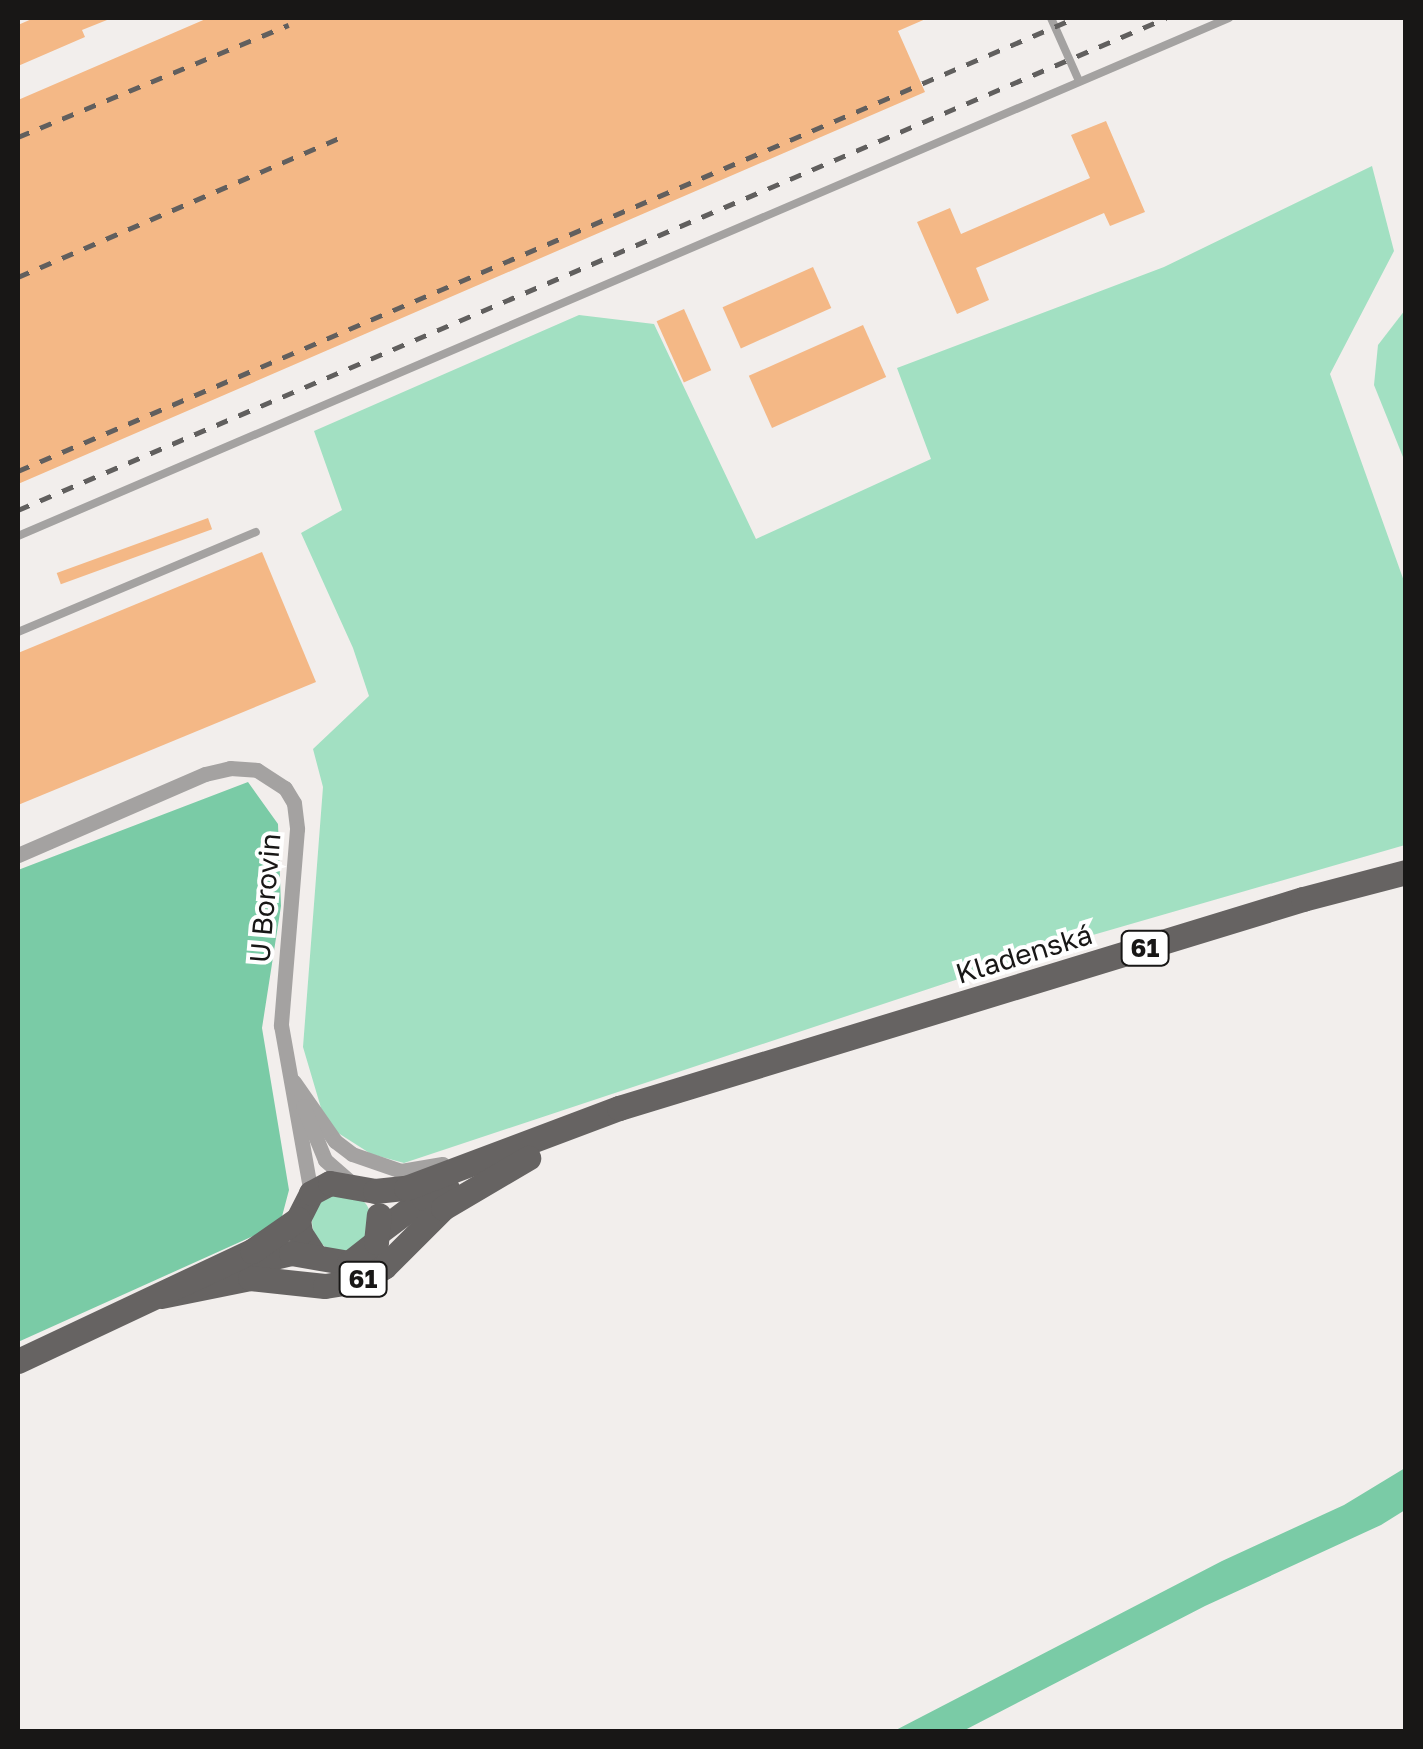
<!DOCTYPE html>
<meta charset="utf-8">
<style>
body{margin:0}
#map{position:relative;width:1423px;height:1749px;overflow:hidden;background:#f2eeec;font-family:"Golos Text",sans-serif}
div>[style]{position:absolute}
.green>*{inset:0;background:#a2e0c2}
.round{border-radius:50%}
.forest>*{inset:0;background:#7acba6}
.building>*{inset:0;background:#f4b886;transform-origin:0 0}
.service>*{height:8px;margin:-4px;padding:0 4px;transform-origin:4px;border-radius:4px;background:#a4a2a1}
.minor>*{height:15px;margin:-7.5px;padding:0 7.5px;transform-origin:7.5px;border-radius:7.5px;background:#a4a2a1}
.primary>*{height:25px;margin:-12.5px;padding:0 12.5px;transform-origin:12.5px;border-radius:12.5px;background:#666362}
.rail>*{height:5px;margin-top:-2.5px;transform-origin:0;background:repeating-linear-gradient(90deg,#615f5e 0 12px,transparent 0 24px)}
span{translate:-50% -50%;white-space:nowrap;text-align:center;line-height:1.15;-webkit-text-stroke:8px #fff;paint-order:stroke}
.shield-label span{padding:2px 8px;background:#fff;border:2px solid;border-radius:8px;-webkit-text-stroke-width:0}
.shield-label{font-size:25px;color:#181716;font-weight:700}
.street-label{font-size:28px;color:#181716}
.frame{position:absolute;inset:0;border:20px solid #181716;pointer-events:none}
</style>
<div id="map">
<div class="green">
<div style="clip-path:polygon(1372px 166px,1394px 251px,1330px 374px,1405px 584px,1405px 845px,1079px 939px,404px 1163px,371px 1154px,335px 1131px,321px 1108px,303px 1047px,323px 787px,313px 749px,369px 696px,353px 648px,301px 533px,342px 510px,314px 431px,579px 315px,654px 324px,756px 539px,931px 459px,897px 368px,1164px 267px)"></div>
<div style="clip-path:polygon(1405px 310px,1405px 462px,1374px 385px,1378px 345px)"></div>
<div class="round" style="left:312px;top:1192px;width:60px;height:60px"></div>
</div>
<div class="forest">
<div style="clip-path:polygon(248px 782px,278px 824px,281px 906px,262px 1028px,289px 1190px,280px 1224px,18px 1342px,18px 870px)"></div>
<div style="clip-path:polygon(1405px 1468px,1405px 1510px,1381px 1525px,1205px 1606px,963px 1731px,894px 1731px,1222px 1561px,1344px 1505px)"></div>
</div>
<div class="building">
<div style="clip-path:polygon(34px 18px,112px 18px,82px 30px,85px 37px,18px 66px,18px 25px)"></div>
<div style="clip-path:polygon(208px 18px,928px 18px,898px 31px,925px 92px,18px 484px,18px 100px)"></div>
<div style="clip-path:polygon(1106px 121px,1145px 212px,1110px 226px,1104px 213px,976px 268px,989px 300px,957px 314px,917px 222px,950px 208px,961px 234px,1090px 178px,1071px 135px)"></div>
<div style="left:813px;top:267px;width:45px;height:99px;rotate:66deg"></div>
<div style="left:684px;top:309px;width:67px;height:30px;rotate:66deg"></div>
<div style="left:863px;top:325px;width:57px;height:125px;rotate:66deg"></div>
<div style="left:208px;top:518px;width:12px;height:161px;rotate:70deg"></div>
<div style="clip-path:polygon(262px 552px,316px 682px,18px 805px,18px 653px)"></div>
</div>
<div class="service">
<div style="left:1051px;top:18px;width:69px;rotate:66deg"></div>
<div style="left:18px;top:536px;width:1317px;rotate:-23.16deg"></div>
<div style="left:18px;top:632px;width:258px;rotate:-22.8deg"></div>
</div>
<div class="minor">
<div style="left:18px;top:855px;width:204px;rotate:-23.4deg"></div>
<div style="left:205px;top:774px;width:26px;rotate:-13deg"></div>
<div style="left:230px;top:768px;width:27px;rotate:4deg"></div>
<div style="left:257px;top:770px;width:33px;rotate:33deg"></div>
<div style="left:285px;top:788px;width:17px;rotate:59deg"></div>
<div style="left:294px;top:803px;width:26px;rotate:83deg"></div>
<div style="left:297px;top:829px;width:197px;rotate:94.7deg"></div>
<div style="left:281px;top:1025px;width:171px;rotate:79.9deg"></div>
<div style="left:294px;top:1082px;width:72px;rotate:55.2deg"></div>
<div style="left:335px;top:1141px;width:21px;rotate:37deg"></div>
<div style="left:352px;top:1154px;width:52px;rotate:19.1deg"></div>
<div style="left:401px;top:1171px;width:42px;rotate:-9.7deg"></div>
<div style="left:303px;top:1106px;width:58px;rotate:67.8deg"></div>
<div style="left:325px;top:1160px;width:35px;rotate:41deg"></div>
</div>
<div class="primary">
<div style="left:380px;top:1231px;width:55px;rotate:-36.9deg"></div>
<div style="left:424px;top:1198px;width:25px;rotate:-21deg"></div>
<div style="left:315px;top:1256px;width:27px;rotate:-123deg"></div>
<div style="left:300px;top:1233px;width:14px;rotate:-98deg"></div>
<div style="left:298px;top:1219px;width:29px;rotate:-63deg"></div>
<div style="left:311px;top:1193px;width:21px;rotate:-28deg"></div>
<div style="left:330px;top:1183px;width:46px;rotate:10.1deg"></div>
<div style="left:375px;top:1191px;width:31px;rotate:-6deg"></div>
<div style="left:406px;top:1188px;width:228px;rotate:-20.6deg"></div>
<div style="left:619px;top:1108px;width:715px;rotate:-16.99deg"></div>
<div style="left:1303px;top:899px;width:106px;rotate:-14.7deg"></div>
<div style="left:249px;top:1263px;width:43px;rotate:-13.4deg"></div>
<div style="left:291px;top:1253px;width:59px;rotate:9.8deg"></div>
<div style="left:349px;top:1263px;width:34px;rotate:-38deg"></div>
<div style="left:376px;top:1242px;width:27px;rotate:-84deg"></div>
<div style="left:161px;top:1296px;width:91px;rotate:-11.4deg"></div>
<div style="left:250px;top:1278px;width:75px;rotate:6.1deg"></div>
<div style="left:325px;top:1286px;width:37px;rotate:-9deg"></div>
<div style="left:362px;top:1280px;width:26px;rotate:-31deg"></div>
<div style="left:384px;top:1267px;width:83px;rotate:-45deg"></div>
<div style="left:443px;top:1208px;width:99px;rotate:-30.5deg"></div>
<div style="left:18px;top:1361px;width:259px;rotate:-25.2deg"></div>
<div style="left:252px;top:1251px;width:56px;rotate:-34.8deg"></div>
</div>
<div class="rail">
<div style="left:18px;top:137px;width:293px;rotate:-22.5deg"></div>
<div style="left:18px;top:277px;width:355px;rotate:-23.4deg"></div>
<div style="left:18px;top:471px;width:1150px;rotate:-23.2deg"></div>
<div style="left:18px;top:510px;width:1249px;rotate:-23.2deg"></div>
</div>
<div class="shield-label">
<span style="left:1145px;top:948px">61</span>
<span style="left:363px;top:1279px">61</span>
</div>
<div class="street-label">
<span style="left:265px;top:898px;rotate:-85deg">U Borovin</span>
<span style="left:1024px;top:954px;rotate:-17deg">Kladenská</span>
</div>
<div class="frame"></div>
</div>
